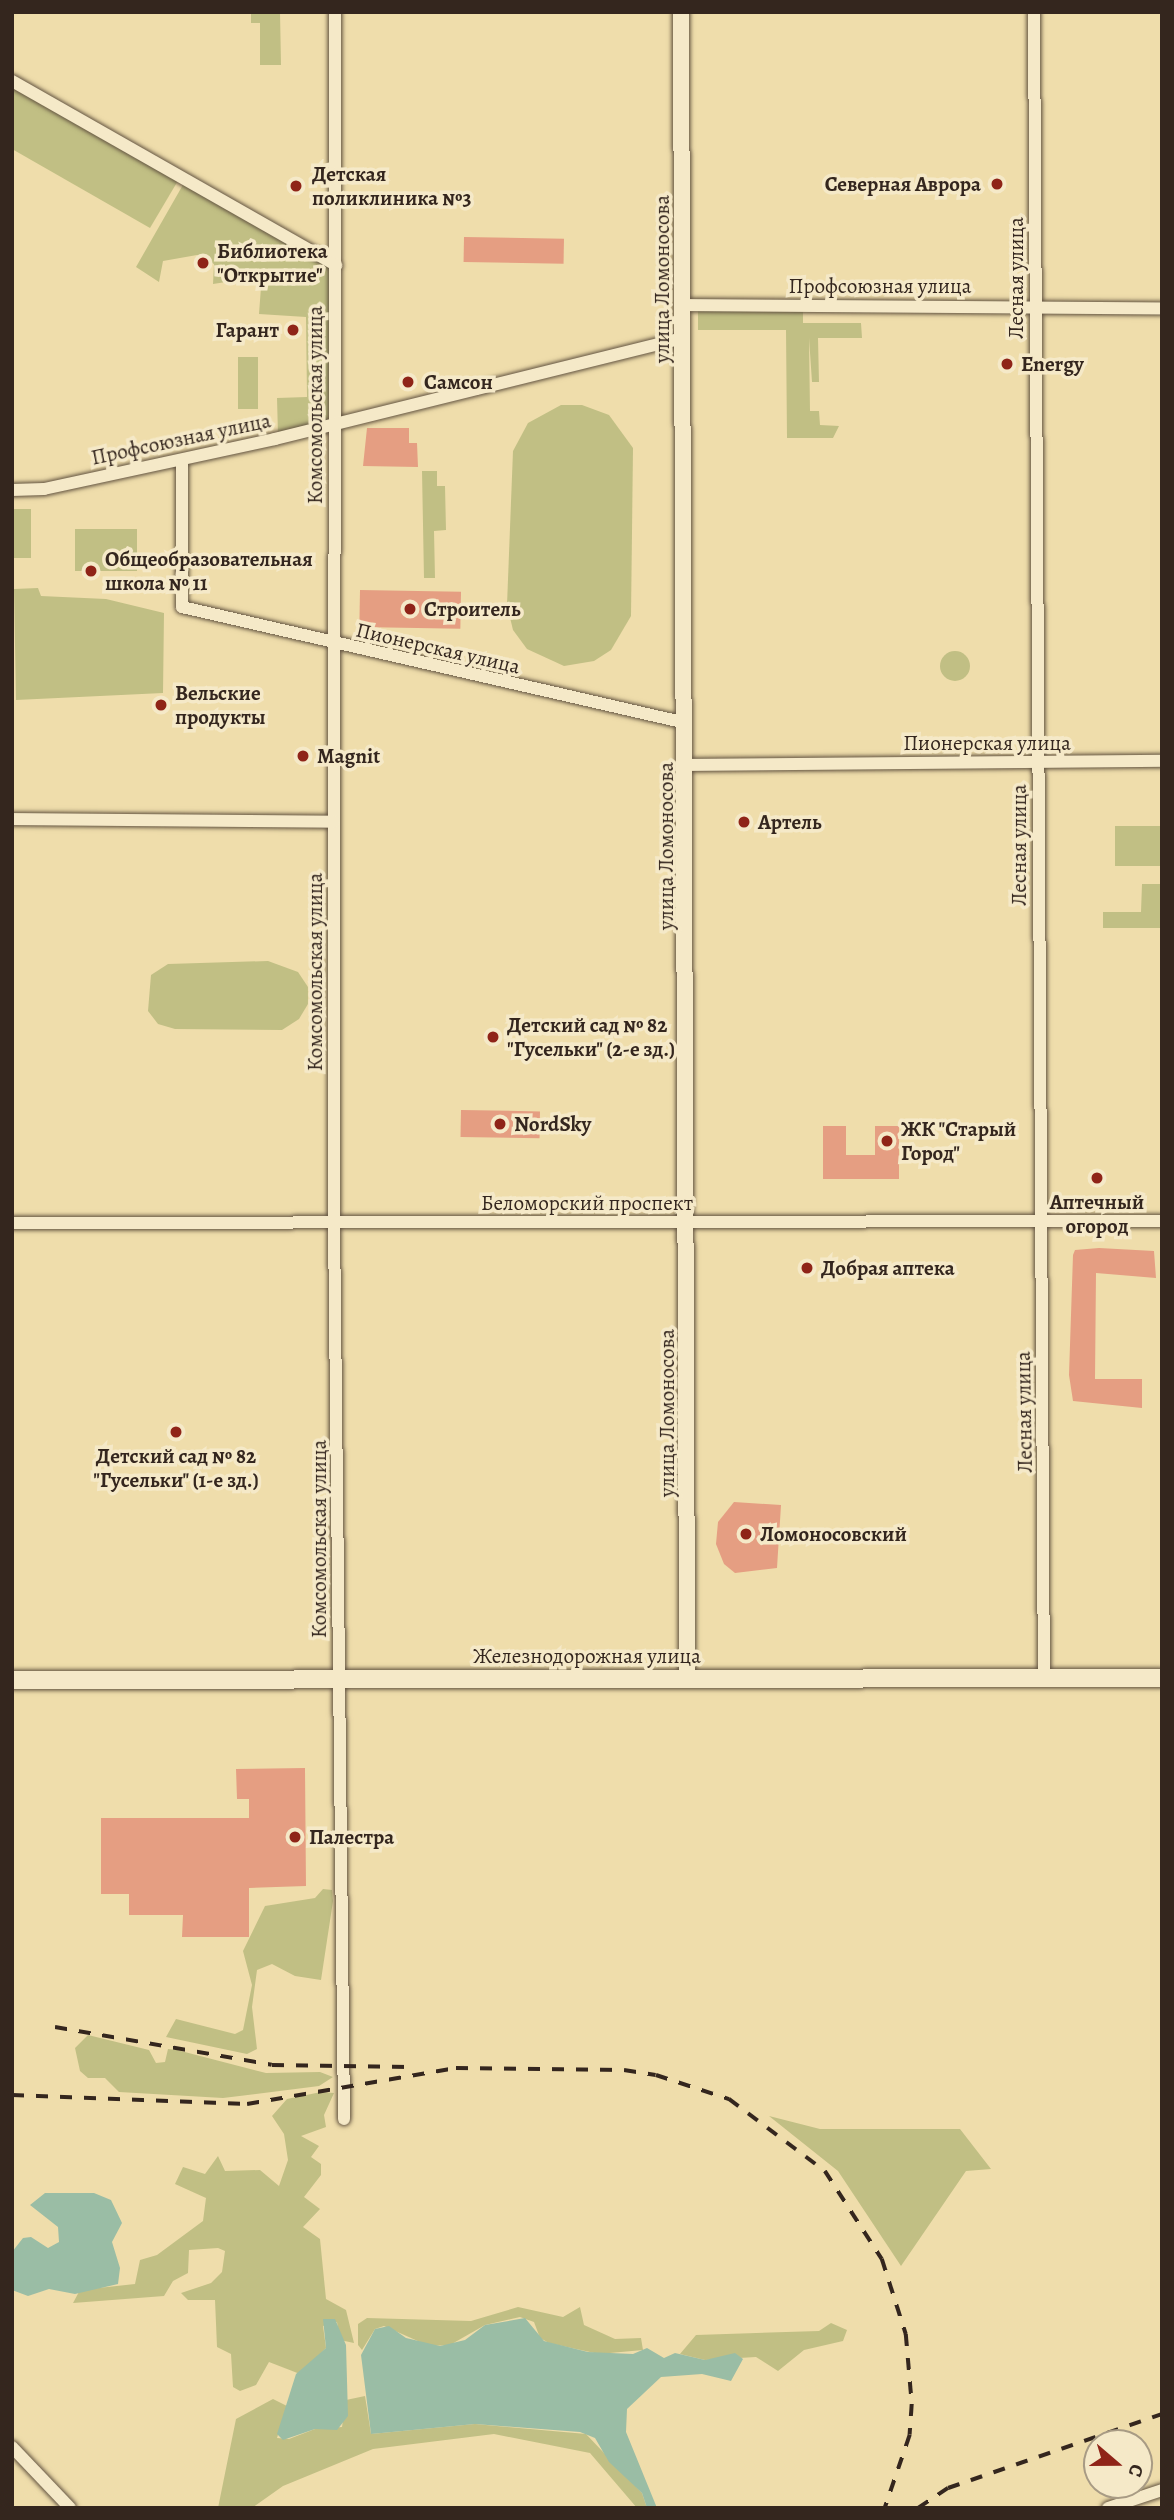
<!DOCTYPE html>
<meta charset="utf-8">
<style>
body{margin:0}
#map{position:relative;width:1174px;height:2520px;overflow:hidden;background:#efddab;font-family:Alegreya,serif}
div>[style]{position:absolute}
.green>*{inset:0;background:#c1bf84;transform-origin:0 0}
.round{border-radius:50%}
.water>*{inset:0;background:#9abda5}
.building>*{inset:0;background:#e59e82;transform-origin:0 0}
.roads{filter:drop-shadow(0 0 2px #635441) drop-shadow(0 0 2px #635441)}
.minor>*{height:12px;margin:-6px;padding:0 6px;transform-origin:6px;border-radius:6px;background:#f5e9c8}
.tertiary>*{height:16px;margin:-8px;padding:0 8px;transform-origin:8px;border-radius:8px;background:#f5e9c8}
.secondary>*{height:18px;margin:-9px;padding:0 9px;transform-origin:9px;border-radius:9px;background:#f5e9c8}
.rail>*{height:3.5px;margin-top:-1.75px;transform-origin:0;background:repeating-linear-gradient(90deg,#34261e 0 12px,transparent 0 24px)}
.dots>*{width:19px;height:19px;translate:-50% -50%;box-sizing:border-box;border:4px solid #f5e9c8;border-radius:50%}
span{translate:-50% -50%;white-space:nowrap;text-align:center;line-height:1.15;-webkit-text-stroke:7px #f5e9c8;paint-order:stroke}
.poi-label{font-size:21px;color:#34261e;font-weight:700}
.left{translate:0 -50%;text-align:left}
.right{translate:-100% -50%;text-align:right}
.street-label{font-size:21px;color:#34261e}
.frame{position:absolute;inset:0;border:14px solid #34261e;pointer-events:none}
.north{position:absolute;left:1083px;top:2429px;width:70px;height:70px;box-sizing:border-box;background:#f5e9c8;border:2px solid #a89b84;border-radius:50%;rotate:110deg;font-size:19px;font-weight:700;line-height:28px;text-align:center;color:#34261e}
.north::after{content:'';display:block;margin:auto;width:24px;height:32px;background:#8f2418;clip-path:polygon(50% 0,100% 100%,50% 72%,0 100%)}
</style>
<div id="map">
<div class="green">
<div style="clip-path:polygon(251px 12px,280px 12px,281px 65px,260px 65px,260px 23px,251px 23px)"></div>
<div style="clip-path:polygon(12px 85px,179px 179px,150px 228px,12px 149px)"></div>
<div style="clip-path:polygon(184px 183px,332px 267px,330px 420px,278px 435px,277px 398px,307px 397px,306px 317px,259px 314px,261px 287px,245px 279px,213px 284px,214px 264px,197px 255px,163px 261px,159px 282px,136px 267px)"></div>
<div style="clip-path:polygon(698px 307px,803px 308px,803px 323px,861px 323px,862px 338px,818px 338px,819px 382px,812px 382px,809px 338px,810px 411px,819px 411px,820px 425px,839px 426px,833px 438px,787px 438px,786px 330px,698px 330px)"></div>
<div style="left:238px;top:357px;width:20px;height:52px"></div>
<div style="clip-path:polygon(561px 405px,582px 405px,609px 415px,633px 448px,631px 616px,611px 650px,594px 661px,564px 666px,527px 649px,513px 630px,507px 605px,513px 451px,528px 423px)"></div>
<div style="clip-path:polygon(422px 471px,437px 471px,437px 486px,445px 486px,446px 530px,434px 531px,435px 578px,424px 578px)"></div>
<div style="left:12px;top:509px;width:19px;height:49px"></div>
<div style="left:75px;top:529px;width:62px;height:42px"></div>
<div style="clip-path:polygon(38px 588px,41px 596px,106px 599px,164px 613px,163px 693px,16px 700px,14px 589px)"></div>
<div class="round" style="left:940px;top:651px;width:30px;height:30px"></div>
<div style="left:1115px;top:826px;width:47px;height:40px"></div>
<div style="clip-path:polygon(1142px 884px,1162px 884px,1162px 928px,1103px 928px,1103px 912px,1141px 912px)"></div>
<div style="clip-path:polygon(268px 961px,298px 972px,308px 987px,308px 1004px,299px 1019px,282px 1030px,175px 1029px,158px 1024px,148px 1011px,151px 975px,168px 964px)"></div>
<div style="clip-path:polygon(323px 1889px,332px 1890px,333px 1901px,321px 1980px,295px 1976px,272px 1964px,257px 1970px,252px 2007px,257px 2049px,247px 2054px,166px 2037px,176px 2019px,235px 2034px,243px 2030px,252px 1985px,243px 1951px,265px 1906px,315px 1898px)"></div>
<div style="clip-path:polygon(88px 2035px,149px 2050px,156px 2063px,165px 2062px,168px 2049px,177px 2050px,266px 2073px,320px 2072px,333px 2077px,319px 2086px,223px 2098px,119px 2092px,105px 2078px,88px 2078px,80px 2071px,75px 2048px)"></div>
<div style="clip-path:polygon(321px 2092px,334px 2093px,324px 2115px,326px 2127px,301px 2136px,319px 2146px,311px 2157px,321px 2164px,321px 2175px,304px 2197px,320px 2209px,303px 2227px,320px 2239px,326px 2299px,346px 2310px,354px 2343px,340px 2340px,337px 2322px,323px 2326px,326px 2348px,300px 2374px,269px 2362px,256px 2385px,240px 2391px,233px 2387px,231px 2354px,217px 2347px,215px 2300px,188px 2300px,181px 2293px,211px 2283px,222px 2272px,225px 2251px,218px 2248px,189px 2250px,188px 2273px,173px 2281px,164px 2296px,73px 2303px,80px 2290px,135px 2284px,140px 2260px,157px 2255px,203px 2221px,206px 2198px,175px 2184px,183px 2167px,205px 2174px,218px 2156px,225px 2171px,260px 2170px,279px 2186px,288px 2160px,284px 2134px,272px 2116px,287px 2099px)"></div>
<div style="clip-path:polygon(769px 2116px,820px 2129px,960px 2129px,991px 2169px,966px 2171px,901px 2266px,838px 2171px)"></div>
<div style="clip-path:polygon(518px 2307px,563px 2317px,580px 2307px,584px 2325px,615px 2339px,641px 2338px,643px 2350px,599px 2354px,549px 2343px,540px 2338px,534px 2322px,520px 2317px,485px 2325px,450px 2345px,429px 2346px,384px 2326px,375px 2329px,362px 2350px,358px 2345px,358px 2324px,367px 2318px,471px 2321px)"></div>
<div style="clip-path:polygon(831px 2323px,847px 2330px,843px 2341px,804px 2350px,778px 2371px,756px 2357px,705px 2360px,680px 2354px,696px 2335px,819px 2331px)"></div>
<div style="clip-path:polygon(365px 2396px,371px 2434px,475px 2424px,586px 2434px,642px 2493px,647px 2508px,637px 2508px,590px 2453px,494px 2434px,373px 2449px,283px 2486px,252px 2508px,218px 2508px,236px 2419px,273px 2399px,287px 2406px,277px 2438px,289px 2439px,315px 2429px,342px 2427px,346px 2400px)"></div>
</div>
<div class="water">
<div style="clip-path:polygon(45px 2193px,94px 2193px,111px 2200px,122px 2223px,112px 2242px,120px 2268px,118px 2284px,75px 2294px,49px 2289px,28px 2296px,12px 2290px,12px 2252px,23px 2238px,31px 2237px,48px 2248px,59px 2242px,58px 2227px,30px 2205px)"></div>
<div style="clip-path:polygon(525px 2318px,544px 2341px,588px 2352px,633px 2354px,647px 2348px,664px 2358px,675px 2353px,705px 2360px,735px 2353px,743px 2359px,731px 2381px,702px 2374px,661px 2377px,627px 2409px,626px 2432px,657px 2508px,647px 2508px,642px 2493px,609px 2462px,595px 2438px,580px 2432px,475px 2424px,371px 2434px,361px 2355px,375px 2329px,389px 2326px,406px 2338px,440px 2346px,465px 2340px,485px 2325px)"></div>
<div style="clip-path:polygon(323px 2319px,335px 2319px,346px 2345px,348px 2416px,337px 2430px,315px 2429px,283px 2440px,277px 2434px,296px 2374px,326px 2348px)"></div>
</div>
<div class="building">
<div style="left:464px;top:237px;width:100px;height:25px;rotate:1deg"></div>
<div style="clip-path:polygon(367px 428px,409px 428px,409px 443px,417px 443px,418px 467px,363px 466px)"></div>
<div style="left:360px;top:590px;width:101px;height:37px;rotate:1deg"></div>
<div style="left:461px;top:1110px;width:79px;height:27px;rotate:1deg"></div>
<div style="clip-path:polygon(823px 1126px,846px 1126px,846px 1155px,875px 1155px,875px 1126px,899px 1126px,899px 1179px,823px 1179px)"></div>
<div style="clip-path:polygon(1099px 1248px,1154px 1251px,1156px 1278px,1096px 1273px,1095px 1379px,1142px 1379px,1142px 1408px,1073px 1401px,1069px 1375px,1073px 1255px,1075px 1250px)"></div>
<div style="clip-path:polygon(734px 1502px,781px 1505px,777px 1568px,735px 1573px,724px 1564px,716px 1544px,718px 1522px)"></div>
<div style="clip-path:polygon(305px 1768px,306px 1886px,249px 1888px,249px 1937px,182px 1937px,183px 1915px,129px 1915px,129px 1894px,101px 1894px,101px 1818px,249px 1818px,249px 1799px,237px 1799px,236px 1769px)"></div>
</div>
<div class="roads">
<div class="minor">
<div style="left:335px;top:12px;width:1211px;rotate:90.05deg"></div>
<div style="left:334px;top:1223px;width:896px;rotate:89.36deg"></div>
<div style="left:1034px;top:12px;width:1666px;rotate:89.66deg"></div>
<div style="left:12px;top:81px;width:373px;rotate:29.6deg"></div>
<div style="left:683px;top:305px;width:479px;rotate:0.4deg"></div>
<div style="left:182px;top:464px;width:143px;rotate:90deg"></div>
<div style="left:182px;top:607px;width:517px;rotate:12.96deg"></div>
<div style="left:12px;top:490px;width:32px;rotate:-2deg"></div>
<div style="left:44px;top:489px;width:236px;rotate:-12.2deg"></div>
<div style="left:275px;top:439px;width:420px;rotate:-13.9deg"></div>
<div style="left:687px;top:765px;width:475px;rotate:-0.5deg"></div>
<div style="left:12px;top:819px;width:322px;rotate:0.5deg"></div>
<div style="left:12px;top:1223px;width:1150px;rotate:-0.1deg"></div>
<div style="left:12px;top:2447px;width:84px;rotate:46.4deg"></div>
<div style="left:1108px;top:2508px;width:57px;rotate:-18.4deg"></div>
</div>
<div class="tertiary">
<div style="left:681px;top:12px;width:1667px;rotate:89.79deg"></div>
</div>
<div class="secondary">
<div style="left:12px;top:1680px;width:1150px;rotate:-0.1deg"></div>
</div>
</div>
<div class="rail">
<div style="left:55px;top:2027px;width:220px;rotate:9.9deg"></div>
<div style="left:272px;top:2065px;width:138px;rotate:0.8deg"></div>
<div style="left:12px;top:2095px;width:235px;rotate:2.2deg"></div>
<div style="left:247px;top:2104px;width:212px;rotate:-9.8deg"></div>
<div style="left:456px;top:2068px;width:168px;rotate:0.7deg"></div>
<div style="left:624px;top:2070px;width:32px;rotate:9deg"></div>
<div style="left:656px;top:2075px;width:77px;rotate:18.2deg"></div>
<div style="left:729px;top:2099px;width:120px;rotate:36.9deg"></div>
<div style="left:825px;top:2171px;width:105px;rotate:57.1deg"></div>
<div style="left:882px;top:2259px;width:79px;rotate:72.3deg"></div>
<div style="left:906px;top:2334px;width:70px;rotate:85.1deg"></div>
<div style="left:912px;top:2404px;width:31px;rotate:94deg"></div>
<div style="left:910px;top:2435px;width:77px;rotate:108.9deg"></div>
<div style="left:918px;top:2508px;width:36px;rotate:-34deg"></div>
<div style="left:948px;top:2488px;width:226px;rotate:-19.1deg"></div>
</div>
<div class="dots">
<div style="left:997px;top:184px;background:#8f2418"></div>
<div style="left:296px;top:186px;background:#8f2418"></div>
<div style="left:203px;top:263px;background:#8f2418"></div>
<div style="left:293px;top:330px;background:#8f2418"></div>
<div style="left:1007px;top:364px;background:#8f2418"></div>
<div style="left:408px;top:382px;background:#8f2418"></div>
<div style="left:91px;top:571px;background:#8f2418"></div>
<div style="left:410px;top:609px;background:#8f2418"></div>
<div style="left:161px;top:705px;background:#8f2418"></div>
<div style="left:303px;top:756px;background:#8f2418"></div>
<div style="left:744px;top:822px;background:#8f2418"></div>
<div style="left:493px;top:1037px;background:#8f2418"></div>
<div style="left:500px;top:1124px;background:#8f2418"></div>
<div style="left:887px;top:1141px;background:#8f2418"></div>
<div style="left:1097px;top:1178px;background:#8f2418"></div>
<div style="left:807px;top:1268px;background:#8f2418"></div>
<div style="left:176px;top:1432px;background:#8f2418"></div>
<div style="left:746px;top:1534px;background:#8f2418"></div>
<div style="left:295px;top:1837px;background:#8f2418"></div>
</div>
<div class="poi-label">
<span class="left" style="left:312px;top:186px">Детская<br>поликлиника №3</span>
<span class="right" style="left:981px;top:184px">Северная Аврора</span>
<span class="left" style="left:217px;top:263px">Библиотека<br>"Открытие"</span>
<span class="right" style="left:279px;top:330px">Гарант</span>
<span class="left" style="left:1021px;top:364px">Energy</span>
<span class="left" style="left:424px;top:382px">Самсон</span>
<span class="left" style="left:105px;top:571px">Общеобразовательная<br>школа № 11</span>
<span class="left" style="left:424px;top:609px">Строитель</span>
<span class="left" style="left:175px;top:705px">Вельские<br>продукты</span>
<span class="left" style="left:317px;top:756px">Magnit</span>
<span class="left" style="left:758px;top:822px">Артель</span>
<span class="left" style="left:507px;top:1037px">Детский сад № 82<br>"Гусельки" (2-е зд.)</span>
<span class="left" style="left:514px;top:1124px">NordSky</span>
<span class="left" style="left:901px;top:1141px">ЖК "Старый<br>Город"</span>
<span style="left:1097px;top:1214px">Аптечный<br>огород</span>
<span class="left" style="left:821px;top:1268px">Добрая аптека</span>
<span style="left:176px;top:1468px">Детский сад № 82<br>"Гусельки" (1-е зд.)</span>
<span class="left" style="left:760px;top:1534px">Ломоносовский</span>
<span class="left" style="left:309px;top:1837px">Палестра</span>
</div>
<div class="street-label">
<span style="left:1016px;top:278px;rotate:-90deg">Лесная улица</span>
<span style="left:662px;top:279px;rotate:-90deg">улица Ломоносова</span>
<span style="left:880px;top:286px">Профсоюзная улица</span>
<span style="left:315px;top:405px;rotate:-90deg">Комсомольская улица</span>
<span style="left:181px;top:439px;rotate:-12deg">Профсоюзная улица</span>
<span style="left:438px;top:648px;rotate:13deg">Пионерская улица</span>
<span style="left:987px;top:743px">Пионерская улица</span>
<span style="left:1019px;top:845px;rotate:-90deg">Лесная улица</span>
<span style="left:666px;top:846px;rotate:-90deg">улица Ломоносова</span>
<span style="left:315px;top:972px;rotate:-90deg">Комсомольская улица</span>
<span style="left:587px;top:1203px">Беломорский проспект</span>
<span style="left:1024px;top:1412px;rotate:-91deg">Лесная улица</span>
<span style="left:667px;top:1413px;rotate:-90deg">улица Ломоносова</span>
<span style="left:319px;top:1539px;rotate:-90deg">Комсомольская улица</span>
<span style="left:587px;top:1656px">Железнодорожная улица</span>
</div>
<div class="frame"></div>
<div class="north">С</div>
</div>
